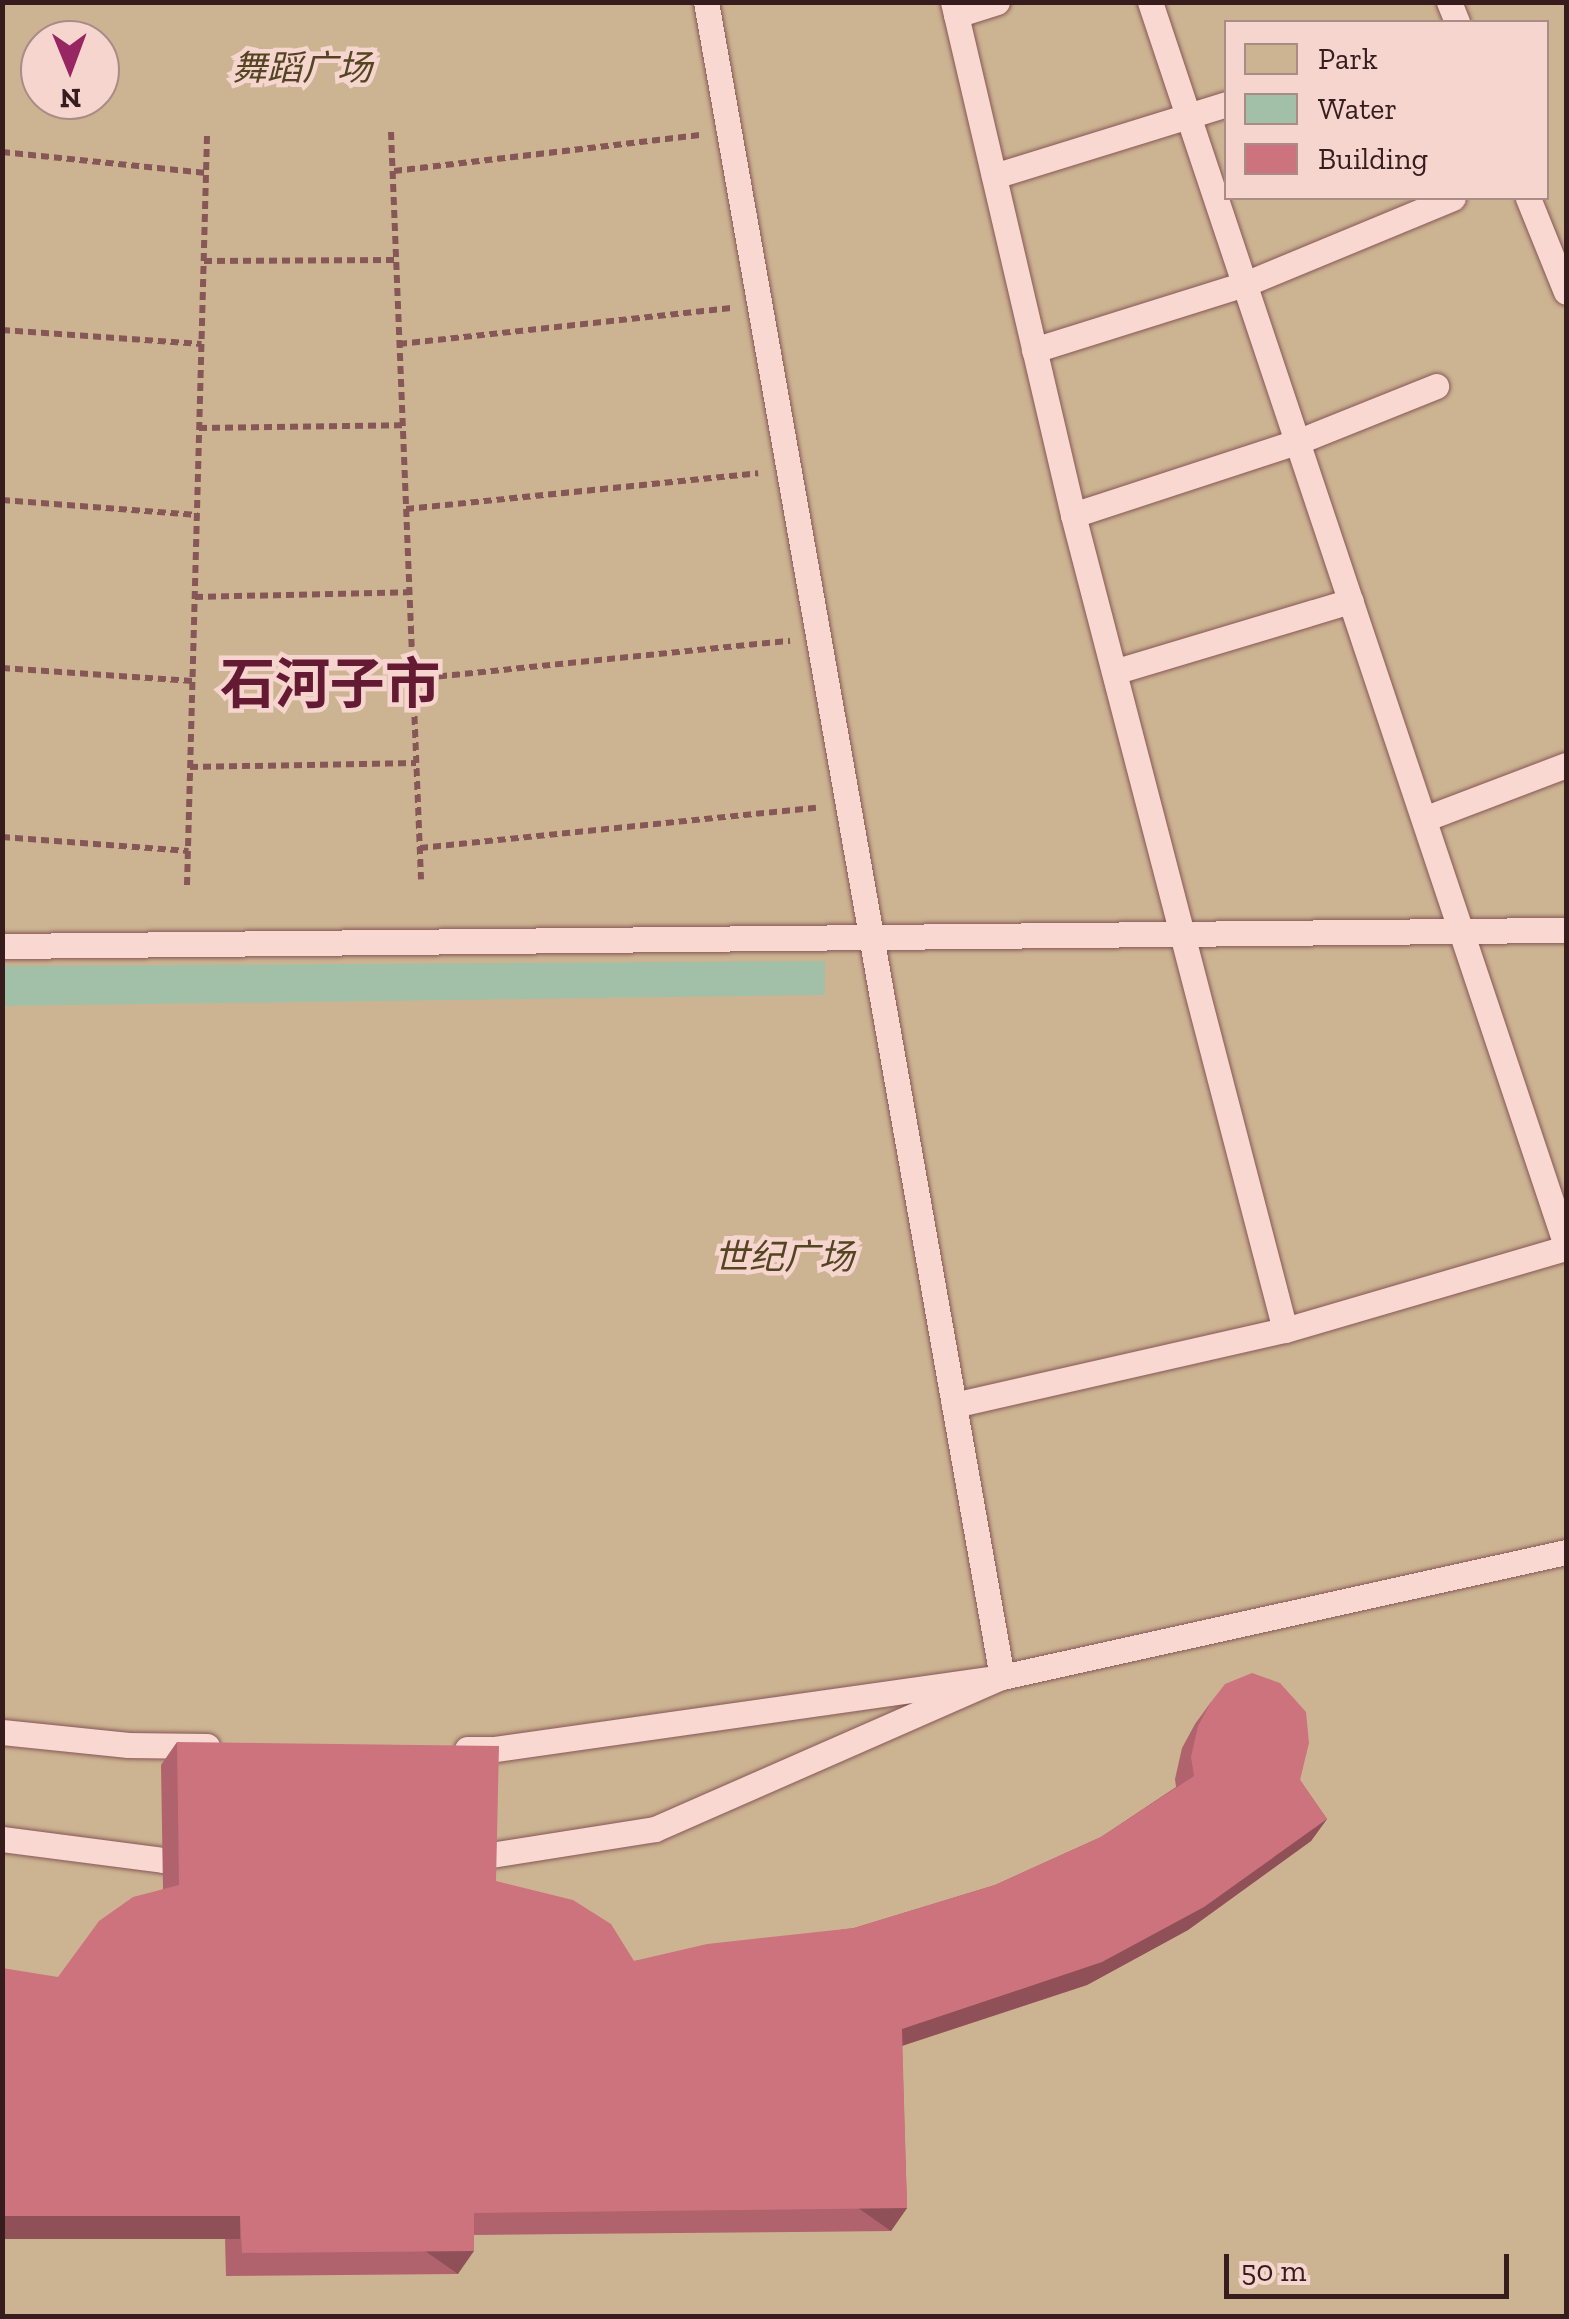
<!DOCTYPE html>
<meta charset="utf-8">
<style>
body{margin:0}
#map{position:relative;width:1569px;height:2319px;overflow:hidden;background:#eec6be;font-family:"Zilla Slab","Noto Sans SC",serif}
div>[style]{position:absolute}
.green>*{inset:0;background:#ccb492}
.water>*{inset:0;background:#a2c0a7}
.path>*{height:6px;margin-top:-3px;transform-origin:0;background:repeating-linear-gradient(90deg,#875757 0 8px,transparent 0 13px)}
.roads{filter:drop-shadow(0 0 2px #875757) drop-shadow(0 0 2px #875757)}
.pedestrian>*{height:25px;margin:-12.5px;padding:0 12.5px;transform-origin:12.5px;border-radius:12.5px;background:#f9d8d1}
.wall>*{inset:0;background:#b0636c}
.shaded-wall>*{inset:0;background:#905058;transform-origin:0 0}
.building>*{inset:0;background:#cd737e}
span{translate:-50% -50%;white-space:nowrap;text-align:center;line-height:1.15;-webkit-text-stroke:9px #f6d5ce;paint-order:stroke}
.park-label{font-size:35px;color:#534522;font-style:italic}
.town-label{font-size:55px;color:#631a32;font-weight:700}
.frame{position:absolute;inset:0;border:5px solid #361c1d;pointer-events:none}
.legend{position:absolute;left:1224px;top:20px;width:325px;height:180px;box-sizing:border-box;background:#f6d5ce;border:2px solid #a98b87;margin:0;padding:12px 18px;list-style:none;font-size:30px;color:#361c1d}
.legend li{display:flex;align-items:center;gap:20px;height:50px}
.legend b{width:50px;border:2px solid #a98b87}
.north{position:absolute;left:20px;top:20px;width:100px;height:100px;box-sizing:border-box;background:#f6d5ce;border:2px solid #a98b87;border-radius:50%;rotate:179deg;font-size:28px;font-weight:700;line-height:40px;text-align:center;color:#361c1d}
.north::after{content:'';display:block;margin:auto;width:35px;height:45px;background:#972663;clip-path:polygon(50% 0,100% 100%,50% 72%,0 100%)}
.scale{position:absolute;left:1224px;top:2254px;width:285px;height:45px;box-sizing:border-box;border:5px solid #361c1d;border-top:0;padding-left:12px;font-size:30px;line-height:35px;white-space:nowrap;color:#361c1d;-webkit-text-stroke:8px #f6d5ce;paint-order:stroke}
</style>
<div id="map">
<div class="green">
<div style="clip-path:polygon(evenodd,3px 3px,1566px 3px,1566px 2316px,3px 2316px,3px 3px,1226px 22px,1546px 22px,1546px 198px,1226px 198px,1226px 22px,3px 3px,40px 40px,100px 40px,100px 100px,40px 100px,40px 40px)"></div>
</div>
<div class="water">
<div style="clip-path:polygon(825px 961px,825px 995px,3px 1006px,3px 966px)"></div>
</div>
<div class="path">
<div style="left:391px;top:132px;width:748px;rotate:87.7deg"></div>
<div style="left:2px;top:152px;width:205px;rotate:5.9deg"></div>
<div style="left:394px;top:171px;width:308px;rotate:-6.7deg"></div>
<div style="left:204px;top:261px;width:192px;rotate:-0.3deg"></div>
<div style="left:2px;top:330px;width:200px;rotate:4deg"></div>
<div style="left:399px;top:344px;width:334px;rotate:-6.2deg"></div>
<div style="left:199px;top:428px;width:203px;rotate:-0.8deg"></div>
<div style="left:2px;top:500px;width:196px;rotate:4.4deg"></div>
<div style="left:406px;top:509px;width:354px;rotate:-5.8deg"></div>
<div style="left:195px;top:597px;width:214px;rotate:-1.3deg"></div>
<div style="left:2px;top:668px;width:191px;rotate:3.9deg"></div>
<div style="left:413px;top:679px;width:379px;rotate:-5.8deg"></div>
<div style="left:190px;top:767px;width:226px;rotate:-1deg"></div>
<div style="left:2px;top:837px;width:187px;rotate:4.3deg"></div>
<div style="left:420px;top:848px;width:398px;rotate:-5.8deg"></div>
<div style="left:187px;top:885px;width:750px;rotate:-88.47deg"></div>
</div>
<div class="roads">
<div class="pedestrian">
<div style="left:953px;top:2px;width:527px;rotate:76.83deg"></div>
<div style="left:1073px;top:515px;width:842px;rotate:75.42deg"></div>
<div style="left:1150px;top:2px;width:1311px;rotate:71.5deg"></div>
<div style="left:1449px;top:2px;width:22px;rotate:68deg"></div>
<div style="left:956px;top:15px;width:43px;rotate:-17.6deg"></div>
<div style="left:994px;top:176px;width:243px;rotate:-17.2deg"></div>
<div style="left:1528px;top:198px;width:101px;rotate:68deg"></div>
<div style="left:1034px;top:350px;width:221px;rotate:-17.4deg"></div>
<div style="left:1245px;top:284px;width:225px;rotate:-22.5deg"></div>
<div style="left:1073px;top:515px;width:236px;rotate:-18.1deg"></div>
<div style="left:1297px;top:442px;width:150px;rotate:-21.9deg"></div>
<div style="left:1117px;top:671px;width:244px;rotate:-16.7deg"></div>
<div style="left:1424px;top:819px;width:152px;rotate:-20.8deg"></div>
<div style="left:2px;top:946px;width:1564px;rotate:-0.59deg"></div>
<div style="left:954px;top:1405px;width:339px;rotate:-12.8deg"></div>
<div style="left:1285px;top:1330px;width:293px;rotate:-16.3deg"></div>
<div style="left:2px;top:1732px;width:127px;rotate:5.9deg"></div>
<div style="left:128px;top:1745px;width:79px;rotate:0.7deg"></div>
<div style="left:467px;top:1749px;width:28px"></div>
<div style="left:495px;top:1749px;width:512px;rotate:-8.08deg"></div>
<div style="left:1002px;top:1677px;width:578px;rotate:-12.5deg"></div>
<div style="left:2px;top:1839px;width:162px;rotate:7.4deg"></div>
<div style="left:163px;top:1860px;width:33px"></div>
<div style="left:466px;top:1859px;width:191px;rotate:-9deg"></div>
<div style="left:655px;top:1829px;width:379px;rotate:-23.7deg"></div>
<div style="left:1002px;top:1677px;width:1701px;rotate:-100.02deg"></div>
</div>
</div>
<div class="wall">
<div style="clip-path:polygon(1211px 1702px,1300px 1780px,1327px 1819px,1311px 1841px,1188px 1930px,1087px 1985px,902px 2046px,907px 2208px,891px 2231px,474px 2235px,458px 2274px,226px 2276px,225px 2238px,58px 1977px,163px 1889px,161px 1765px,177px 1742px,496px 1881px,634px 1961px,854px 1928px,995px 1885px,1101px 1837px,1176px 1787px,1175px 1779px,1182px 1748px,1195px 1724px)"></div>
</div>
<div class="shaded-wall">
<div style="clip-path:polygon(1327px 1819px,1311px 1841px,1188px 1930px,1087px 1985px,886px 2051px,902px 2029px)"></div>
<div style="left:907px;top:2208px;width:28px;height:433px;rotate:125deg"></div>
<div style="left:2px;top:2216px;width:238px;height:23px"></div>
<div style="left:474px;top:2251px;width:28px;height:232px;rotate:125deg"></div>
</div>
<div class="building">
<div style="clip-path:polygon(1252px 1673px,1280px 1683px,1306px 1712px,1309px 1743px,1300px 1780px,1327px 1819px,1204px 1907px,1102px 1962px,902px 2029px,907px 2208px,474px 2213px,474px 2251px,242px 2253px,240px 2216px,2px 2216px,2px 1968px,58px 1977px,99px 1921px,133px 1897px,179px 1885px,177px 1742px,499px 1746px,496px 1881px,573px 1900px,611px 1924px,634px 1961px,707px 1944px,854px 1928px,995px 1885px,1101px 1837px,1194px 1776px,1191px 1757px,1198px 1726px,1211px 1702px,1225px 1684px)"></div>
</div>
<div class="park-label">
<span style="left:302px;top:68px">舞蹈广场</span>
<span style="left:784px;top:1257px">世纪广场</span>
</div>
<div class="town-label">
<span style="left:330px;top:685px">石河子市</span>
</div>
<div class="frame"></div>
<ul class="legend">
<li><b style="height:28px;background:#ccb492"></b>Park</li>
<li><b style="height:28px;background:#a2c0a7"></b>Water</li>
<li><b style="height:28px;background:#cd737e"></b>Building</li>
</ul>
<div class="north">N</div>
<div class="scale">50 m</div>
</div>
